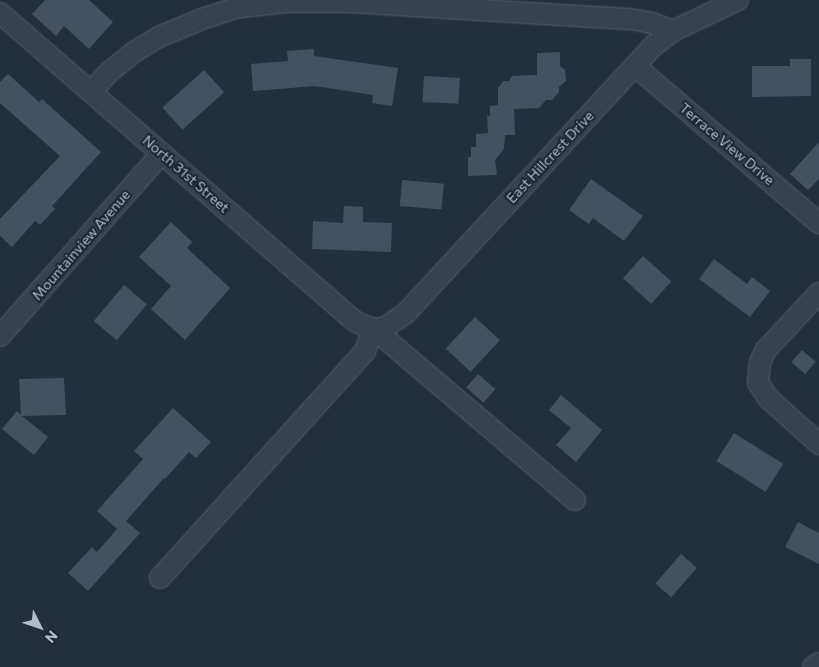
<!DOCTYPE html>
<style>
body{margin:0}
#map{position:relative;width:819px;height:667px;overflow:hidden;background:#242f3e;font-family:Commissioner,sans-serif}
div>[style]{position:absolute}
.building>*{inset:0;background:#455162;transform-origin:0 0}
.roads{filter:drop-shadow(0 0 1px #565f6c) drop-shadow(0 0 1px #565f6c)}
.minor>*{height:20px;margin:-10px;padding:0 10px;transform-origin:10px;border-radius:10px;background:#38414e}
span{translate:-50% -50%;white-space:nowrap;text-align:center;line-height:1.15;-webkit-text-stroke:4px #1d2633;paint-order:stroke}
.street-label{font-size:14px;color:#b4bcc9}
.north{position:absolute;left:15px;top:602px;width:50px;height:50px;-webkit-text-stroke:4px #1d2633;paint-order:stroke;rotate:131deg;font-size:14px;font-weight:700;line-height:20px;text-align:center;color:#b4bcc9}
.north::after{content:'';display:block;margin:auto;width:18px;height:22px;background:#b4bcc9;clip-path:polygon(50% 0,100% 100%,50% 72%,0 100%)}
</style>
<div id="map">
<div class="building">
<div style="clip-path:polygon(45px 0,89px 0,113px 22px,89px 49px,64px 26px,56px 36px,32px 14px)"></div>
<div style="clip-path:polygon(314px 49px,314px 56px,398px 68px,392px 106px,372px 103px,373px 95px,315px 86px,253px 91px,251px 64px,288px 61px,287px 51px)"></div>
<div style="clip-path:polygon(560px 52px,560px 66px,565px 70px,566px 81px,559px 87px,559px 92px,552px 100px,546px 100px,539px 108px,514px 109px,515px 135px,505px 135px,504px 149px,495px 160px,497px 175px,468px 176px,468px 157px,471px 157px,471px 147px,476px 147px,476px 134px,488px 133px,487px 115px,490px 116px,490px 106px,498px 105px,498px 88px,503px 81px,509px 81px,512px 76px,537px 75px,537px 53px)"></div>
<div style="clip-path:polygon(790px 59px,811px 59px,811px 96px,752px 97px,752px 66px,790px 66px)"></div>
<div style="left:204px;top:70px;width:30px;height:56px;rotate:48deg"></div>
<div style="clip-path:polygon(8px 74px,39px 102px,42px 99px,101px 152px,52px 206px,55px 209px,40px 225px,35px 221px,12px 247px,0 236px,0 219px,60px 156px,0 103px,0 82px)"></div>
<div style="left:424px;top:76px;width:36px;height:26px;rotate:3deg"></div>
<div style="clip-path:polygon(819px 142px,819px 179px,808px 190px,790px 174px)"></div>
<div style="clip-path:polygon(591px 179px,643px 216px,624px 241px,593px 218px,589px 224px,569px 210px)"></div>
<div style="left:402px;top:180px;width:42px;height:26px;rotate:5deg"></div>
<div style="clip-path:polygon(344px 206px,363px 207px,363px 222px,392px 223px,391px 252px,312px 249px,313px 221px,343px 223px)"></div>
<div style="clip-path:polygon(171px 222px,192px 242px,187px 248px,230px 288px,185px 340px,151px 309px,171px 286px,139px 257px)"></div>
<div style="left:643px;top:256px;width:38px;height:30px;rotate:42deg"></div>
<div style="clip-path:polygon(714px 259px,747px 284px,752px 277px,770px 291px,750px 317px,699px 279px)"></div>
<div style="left:124px;top:285px;width:30px;height:47px;rotate:40deg"></div>
<div style="left:475px;top:317px;width:34px;height:43px;rotate:43deg"></div>
<div style="left:802px;top:350px;width:18px;height:16px;rotate:41deg"></div>
<div style="left:478px;top:374px;width:23px;height:18px;rotate:41deg"></div>
<div style="clip-path:polygon(64px 378px,66px 415px,22px 416px,48px 437px,34px 455px,2px 429px,17px 411px,21px 415px,19px 379px)"></div>
<div style="clip-path:polygon(561px 395px,602px 430px,576px 462px,556px 445px,571px 428px,549px 410px)"></div>
<div style="clip-path:polygon(173px 408px,211px 442px,196px 458px,189px 452px,165px 479px,164px 478px,126px 521px,140px 533px,88px 591px,68px 573px,92px 547px,97px 552px,117px 529px,97px 511px,143px 459px,134px 451px)"></div>
<div style="left:734px;top:433px;width:58px;height:33px;rotate:32deg"></div>
<div style="clip-path:polygon(798px 522px,819px 533px,819px 564px,785px 547px)"></div>
<div style="left:681px;top:554px;width:21px;height:39px;rotate:41deg"></div>
</div>
<div class="roads">
<div class="minor">
<div style="left:0;top:13px;width:460px;rotate:41deg"></div>
<div style="left:347px;top:315px;width:14px;rotate:36deg"></div>
<div style="left:358px;top:323px;width:17px;rotate:21deg"></div>
<div style="left:374px;top:329px;width:10px;rotate:-6deg"></div>
<div style="left:384px;top:328px;width:25px;rotate:-34deg"></div>
<div style="left:405px;top:314px;width:364px;rotate:-47.2deg"></div>
<div style="left:652px;top:47px;width:26px;rotate:-37deg"></div>
<div style="left:673px;top:31px;width:72px;rotate:-25.5deg"></div>
<div style="left:635px;top:66px;width:242px;rotate:40.5deg"></div>
<div style="left:92px;top:91px;width:24px;rotate:-48deg"></div>
<div style="left:108px;top:73px;width:33px;rotate:-39deg"></div>
<div style="left:134px;top:52px;width:31px;rotate:-31deg"></div>
<div style="left:161px;top:36px;width:44px;rotate:-22.5deg"></div>
<div style="left:202px;top:19px;width:40px;rotate:-18deg"></div>
<div style="left:240px;top:7px;width:48px;rotate:-5.9deg"></div>
<div style="left:288px;top:2px;width:62px"></div>
<div style="left:350px;top:2px;width:281px;rotate:3.5deg"></div>
<div style="left:630px;top:19px;width:22px;rotate:10deg"></div>
<div style="left:652px;top:23px;width:22px;rotate:21deg"></div>
<div style="left:819px;top:293px;width:79px;rotate:133deg"></div>
<div style="left:765px;top:351px;width:13px;rotate:113deg"></div>
<div style="left:760px;top:363px;width:20px;rotate:96deg"></div>
<div style="left:758px;top:383px;width:18px;rotate:56deg"></div>
<div style="left:768px;top:398px;width:69px;rotate:42deg"></div>
<div style="left:374px;top:329px;width:264px;rotate:40.4deg"></div>
<div style="left:0;top:336px;width:244px;rotate:-48.5deg"></div>
<div style="left:160px;top:578px;width:306px;rotate:-47.9deg"></div>
<div style="left:365px;top:351px;width:24px;rotate:-68deg"></div>
<div style="left:813px;top:667px;width:7px;rotate:-34deg"></div>
</div>
</div>
<div class="street-label">
<span style="left:727px;top:144px;rotate:40deg">Terrace View Drive</span>
<span style="left:550px;top:157px;rotate:-47deg">East Hillcrest Drive</span>
<span style="left:186px;top:174px;rotate:41deg">North 31st Street</span>
<span style="left:81px;top:245px;rotate:-49deg">Mountainview Avenue</span>
</div>
<div class="north">N</div>
</div>
